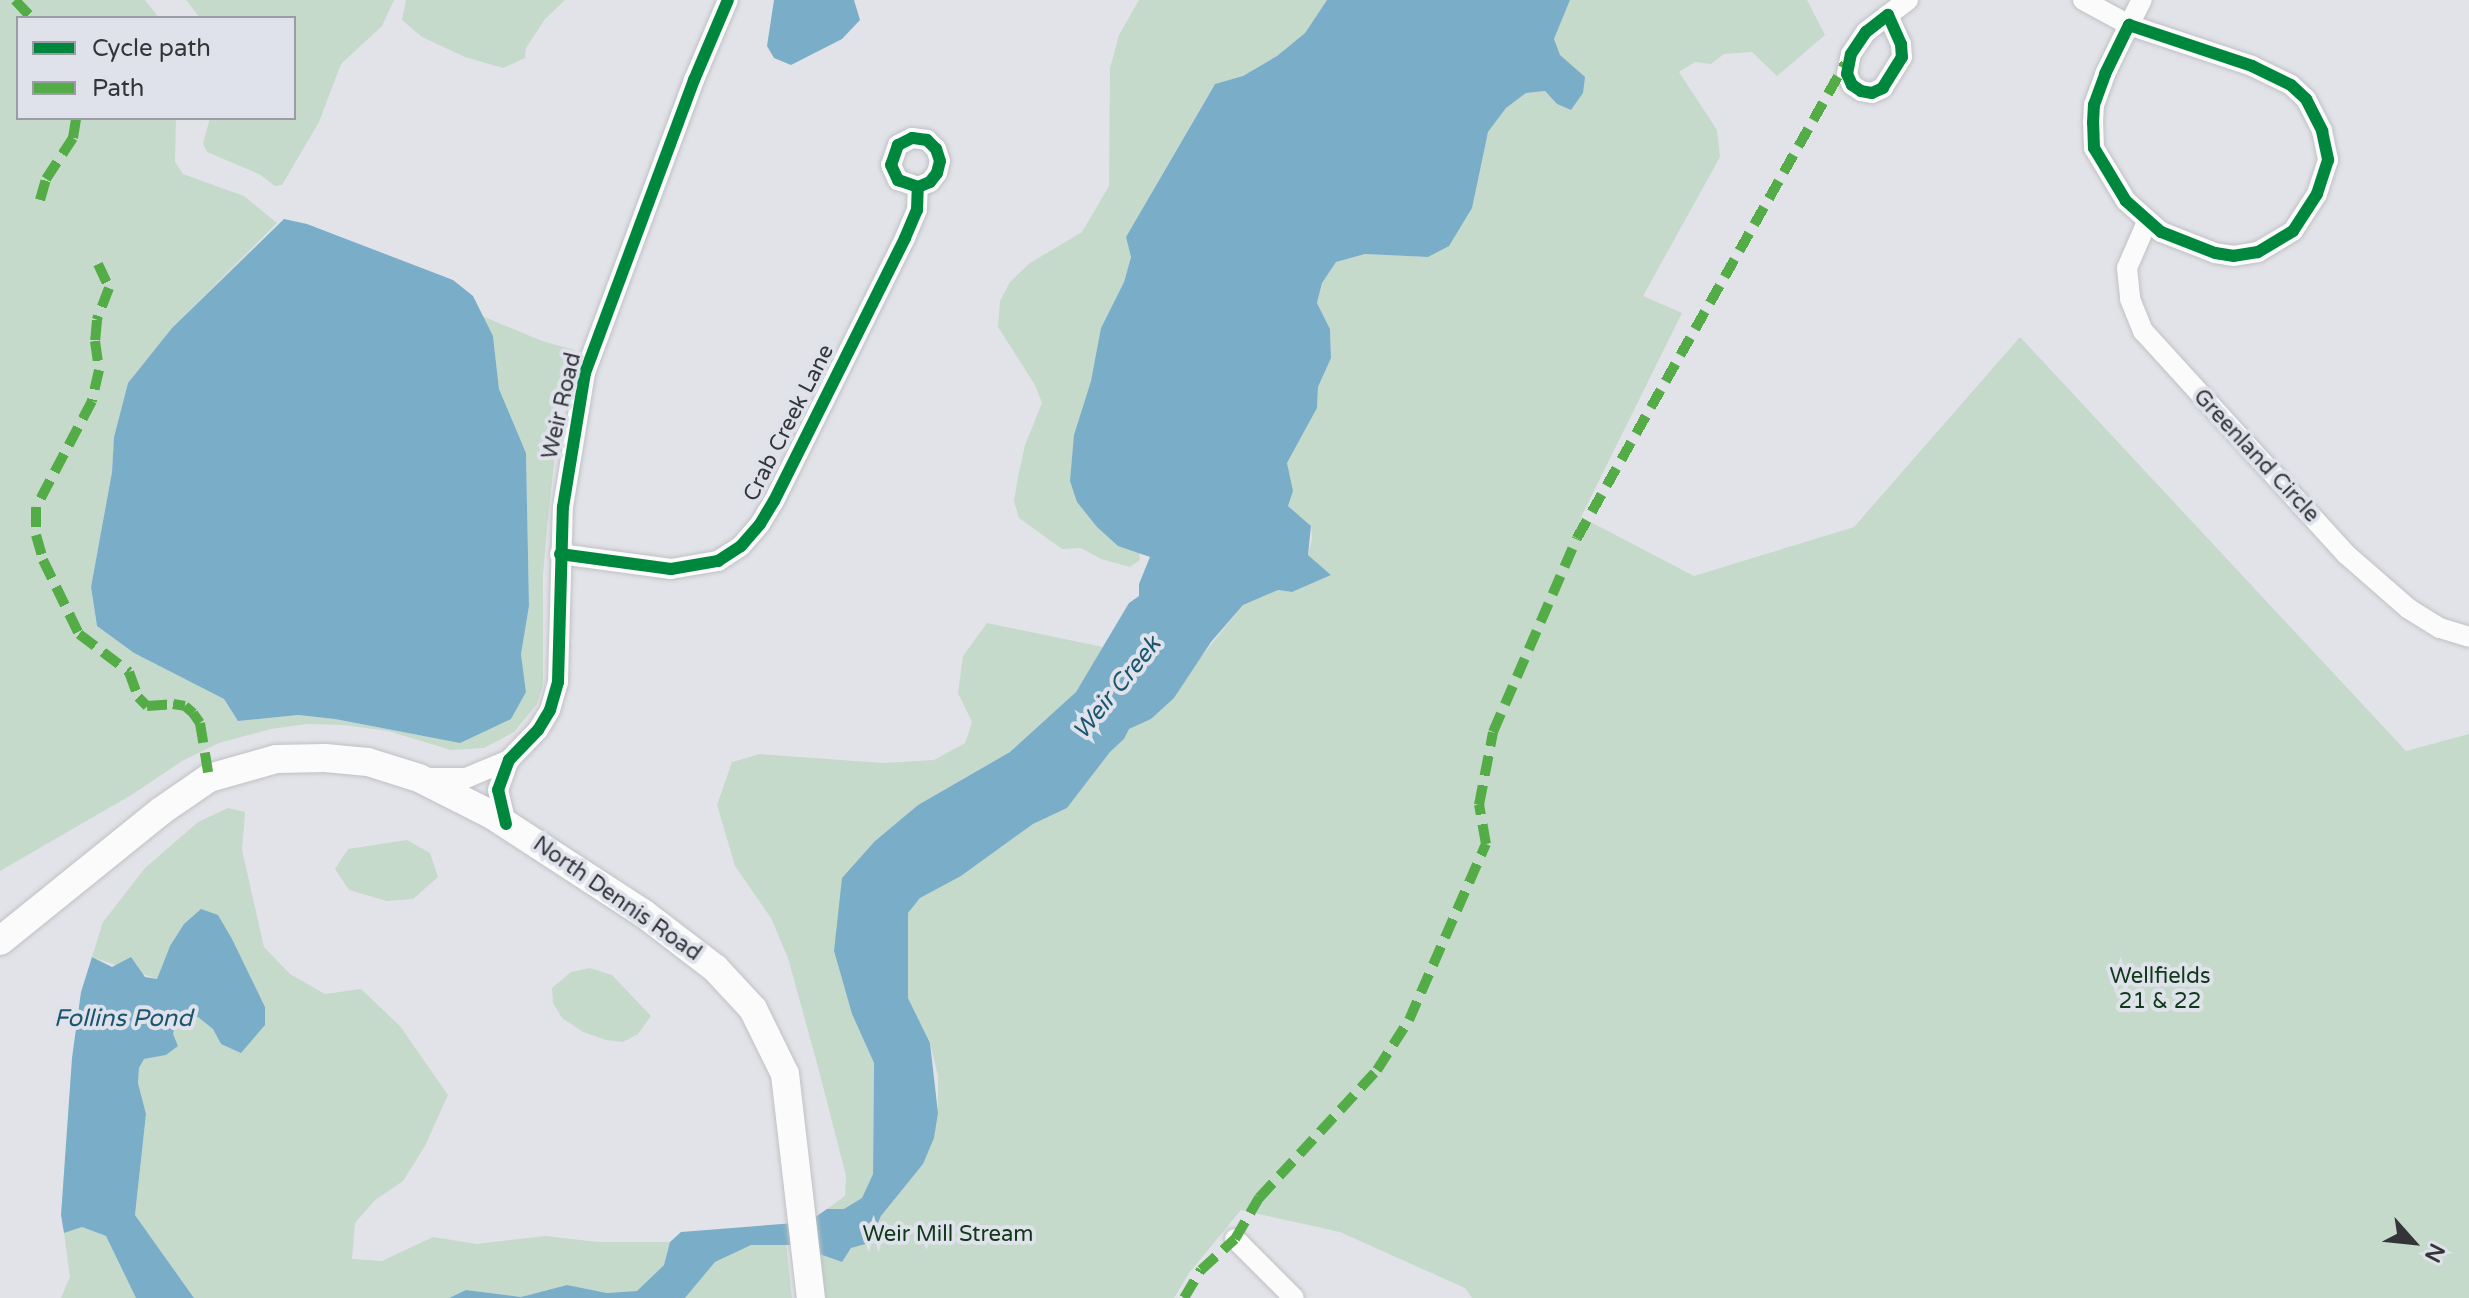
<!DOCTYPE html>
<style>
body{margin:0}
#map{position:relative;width:2469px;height:1298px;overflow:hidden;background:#e2e3e8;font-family:"Varela Round",sans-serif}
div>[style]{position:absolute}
.green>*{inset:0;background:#c5dacb}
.water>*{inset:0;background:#7aaec8}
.roads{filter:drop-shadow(0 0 2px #c0c1c5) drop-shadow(0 0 2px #c0c1c5)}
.minor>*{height:20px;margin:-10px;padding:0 10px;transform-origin:10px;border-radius:10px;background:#fbfbfc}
.secondary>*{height:28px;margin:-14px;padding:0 14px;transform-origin:14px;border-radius:14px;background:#fbfbfc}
.quiet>*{height:10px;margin-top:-5px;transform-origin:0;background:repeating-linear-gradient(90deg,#54ac46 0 20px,transparent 0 30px)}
.cycleway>*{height:12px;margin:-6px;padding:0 6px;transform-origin:6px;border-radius:6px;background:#00873e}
span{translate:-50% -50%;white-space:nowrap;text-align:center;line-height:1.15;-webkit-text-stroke:8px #dfe2eb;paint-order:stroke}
.street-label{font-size:22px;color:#343539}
.park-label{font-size:22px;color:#0f3919}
.water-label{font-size:24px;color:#1b566f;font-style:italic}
.legend{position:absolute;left:16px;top:16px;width:280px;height:104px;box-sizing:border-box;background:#dfe2eb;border:2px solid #9b9da4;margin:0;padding:10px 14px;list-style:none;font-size:24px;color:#343539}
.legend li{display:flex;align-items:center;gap:16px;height:40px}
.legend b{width:40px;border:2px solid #9b9da4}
.north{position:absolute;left:2373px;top:1202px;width:80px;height:80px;-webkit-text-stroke:6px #dfe2eb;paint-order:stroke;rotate:117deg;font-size:22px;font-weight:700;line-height:32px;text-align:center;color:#343539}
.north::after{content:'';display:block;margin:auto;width:28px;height:36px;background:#343539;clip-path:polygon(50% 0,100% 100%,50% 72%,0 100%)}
</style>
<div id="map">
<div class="green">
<div style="clip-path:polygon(0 0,145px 0,159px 18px,18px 18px,18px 118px,176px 118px,175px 162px,183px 174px,244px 196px,277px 223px,172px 328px,128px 383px,114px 437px,112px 472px,91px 587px,97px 626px,134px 653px,224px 699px,238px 721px,298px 715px,335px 719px,460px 743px,526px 692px,521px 654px,529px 606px,526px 453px,499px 389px,493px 336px,482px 316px,542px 341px,575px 350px,563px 378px,547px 529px,543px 575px,543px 685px,537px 704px,514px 732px,484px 748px,451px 750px,388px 731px,344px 725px,307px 724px,271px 729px,219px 743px,182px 761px,133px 794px,0 871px)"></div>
<div style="clip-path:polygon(186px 0,394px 0,382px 26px,341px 64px,319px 122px,282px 185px,275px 186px,259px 174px,207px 152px,203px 144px,210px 118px,294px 118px,294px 18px,200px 18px)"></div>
<div style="clip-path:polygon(406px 0,565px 0,545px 19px,526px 48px,525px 58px,503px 68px,465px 57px,422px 37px,402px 20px)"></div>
<div style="clip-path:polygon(1139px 0,1327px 0,1305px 33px,1277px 56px,1243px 76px,1214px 85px,1126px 237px,1131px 257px,1124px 282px,1101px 328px,1077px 502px,1118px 546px,1139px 551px,1140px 560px,1130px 567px,1101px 559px,1081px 548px,1062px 549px,1019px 518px,1014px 501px,1018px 477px,1025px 445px,1042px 403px,1035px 385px,998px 327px,1000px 301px,1010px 282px,1030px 263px,1082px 232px,1109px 186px,1110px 68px,1119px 35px)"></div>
<div style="clip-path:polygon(1570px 0,1807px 0,1825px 35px,1777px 76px,1752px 52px,1724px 54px,1711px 64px,1695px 62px,1679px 72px,1717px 130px,1720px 157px,1643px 296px,1682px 313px,1581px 517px,1694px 576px,1854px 527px,2020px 337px,2406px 751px,2469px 734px,2469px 1298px,1472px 1298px,1465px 1288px,1340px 1232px,1241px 1210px,1189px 1273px,1174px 1298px,825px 1298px,817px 1253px,841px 1262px,851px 1248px,876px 1230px,881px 1216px,923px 1164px,938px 1113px,938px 1076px,930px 1043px,908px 998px,908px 913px,920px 898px,961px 876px,1033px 824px,1067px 808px,1110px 752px,1124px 739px,1128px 729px,1151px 719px,1243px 605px,1278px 590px,1292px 592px,1331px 575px,1308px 555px,1312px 539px,1311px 526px,1288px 506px,1292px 491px,1287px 463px,1317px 408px,1318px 387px,1331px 358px,1330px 329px,1317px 303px,1322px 283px,1336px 262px,1365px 254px,1428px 257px,1479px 167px,1488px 132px,1506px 108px,1526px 93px,1545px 91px,1557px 104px,1571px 110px,1554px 39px)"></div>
<div style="clip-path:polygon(987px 623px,1103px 647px,1076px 692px,1010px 752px,918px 805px,875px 841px,834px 951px,852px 1014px,874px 1063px,873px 1174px,862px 1198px,845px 1209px,827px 1209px,845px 1196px,846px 1176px,818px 1067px,788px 958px,771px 918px,735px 866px,717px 805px,732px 762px,760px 754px,883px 763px,934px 760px,965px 743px,972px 722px,958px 693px,963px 656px)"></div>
<div style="clip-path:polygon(228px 808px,245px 812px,242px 850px,264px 947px,290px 974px,325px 994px,361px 989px,400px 1026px,448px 1095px,425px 1146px,403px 1181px,375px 1200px,355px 1223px,352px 1259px,382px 1261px,433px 1237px,477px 1244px,545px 1236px,598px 1242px,670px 1242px,664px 1265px,637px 1291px,607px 1293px,567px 1285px,521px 1297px,466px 1290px,449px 1298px,194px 1298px,135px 1215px,146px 1114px,138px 1083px,139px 1068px,144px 1059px,166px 1055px,176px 1020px,198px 1016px,213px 1029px,221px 1044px,265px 1007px,218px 916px,170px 946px,157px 979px,92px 957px,103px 922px,145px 868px,198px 822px)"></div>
<div style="clip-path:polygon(407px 840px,430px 853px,438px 877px,413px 899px,387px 901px,349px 890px,335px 869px,348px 849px)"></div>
<div style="clip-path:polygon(590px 968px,612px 975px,651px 1016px,638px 1034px,623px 1042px,606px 1040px,583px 1032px,562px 1018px,553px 1003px,552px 988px,571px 972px)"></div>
<div style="clip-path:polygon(82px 1227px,106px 1236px,136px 1298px,61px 1298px,70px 1277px,64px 1233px)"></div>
<div style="clip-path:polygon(751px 1244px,786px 1244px,792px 1298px,685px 1298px,715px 1262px)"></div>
</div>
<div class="water">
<div style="clip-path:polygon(774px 0,854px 0,860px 20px,842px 39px,791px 65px,774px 58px,767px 46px)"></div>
<div style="clip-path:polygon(1327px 0,1570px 0,1554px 39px,1560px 55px,1585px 77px,1583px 93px,1571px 110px,1557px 104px,1545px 91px,1526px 93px,1506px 108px,1488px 132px,1472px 208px,1449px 246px,1428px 257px,1365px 254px,1336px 262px,1322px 283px,1317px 303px,1330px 329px,1331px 358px,1318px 387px,1317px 408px,1287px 463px,1293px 491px,1288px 506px,1311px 526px,1308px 555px,1331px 575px,1292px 592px,1278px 590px,1243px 605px,1211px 642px,1174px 698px,1151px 719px,1129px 729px,1124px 739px,1110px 752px,1067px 808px,1033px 824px,961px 876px,920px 898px,908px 913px,908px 998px,930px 1043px,938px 1113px,934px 1138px,923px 1164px,881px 1216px,869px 1243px,851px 1248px,842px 1262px,794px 1245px,751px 1245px,715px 1262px,685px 1298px,449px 1298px,466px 1290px,521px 1297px,567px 1285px,607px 1293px,637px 1291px,664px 1265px,670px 1242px,681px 1232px,808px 1222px,827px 1209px,844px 1209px,862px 1198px,873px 1174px,874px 1063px,852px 1014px,834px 951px,842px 878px,875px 841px,918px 805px,1010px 752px,1076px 692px,1129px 603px,1139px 596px,1139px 584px,1150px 557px,1118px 546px,1097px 527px,1077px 502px,1070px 481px,1074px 435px,1091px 381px,1101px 328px,1124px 282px,1131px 257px,1126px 237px,1215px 84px,1243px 76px,1277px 56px,1305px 33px)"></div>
<div style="clip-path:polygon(284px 219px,307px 224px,453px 280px,473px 296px,493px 336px,499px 389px,526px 453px,529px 606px,521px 654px,526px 692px,511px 719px,460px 743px,335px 719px,298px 715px,238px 721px,224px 699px,134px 653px,97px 626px,91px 587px,112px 472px,114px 437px,128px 383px,172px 328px)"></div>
<div style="clip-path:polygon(201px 909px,218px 915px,232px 939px,265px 1007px,265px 1025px,241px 1053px,221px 1044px,213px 1029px,198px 1017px,176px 1020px,173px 1034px,178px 1046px,166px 1055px,144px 1059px,139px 1068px,138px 1083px,146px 1114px,135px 1215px,194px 1298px,136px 1298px,106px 1236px,82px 1227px,64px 1233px,61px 1215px,72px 1058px,81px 992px,92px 957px,112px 967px,131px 957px,145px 977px,157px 979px,170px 946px,184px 924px)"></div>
</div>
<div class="roads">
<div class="minor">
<div style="left:2083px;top:0;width:52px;rotate:28.5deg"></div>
<div style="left:2129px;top:25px;width:28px;rotate:-63deg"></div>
<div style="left:1888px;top:15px;width:32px;rotate:66deg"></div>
<div style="left:1901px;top:44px;width:13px;rotate:86deg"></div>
<div style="left:1902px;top:57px;width:36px;rotate:122deg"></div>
<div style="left:1883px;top:88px;width:12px;rotate:156deg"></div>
<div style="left:1872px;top:93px;width:11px;rotate:-170deg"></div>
<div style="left:1861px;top:91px;width:11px;rotate:-146deg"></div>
<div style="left:1852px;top:85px;width:12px;rotate:-114deg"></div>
<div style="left:1847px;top:74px;width:20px;rotate:-79deg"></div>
<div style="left:1851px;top:54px;width:27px;rotate:-56deg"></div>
<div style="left:1866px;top:32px;width:28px;rotate:-38deg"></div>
<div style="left:1888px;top:15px;width:25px;rotate:-37deg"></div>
<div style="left:2129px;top:25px;width:130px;rotate:18.4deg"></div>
<div style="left:2252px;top:66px;width:43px;rotate:26deg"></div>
<div style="left:2291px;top:85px;width:21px;rotate:43deg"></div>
<div style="left:2306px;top:99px;width:36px;rotate:63deg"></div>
<div style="left:2322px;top:131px;width:30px;rotate:78deg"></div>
<div style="left:2328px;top:160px;width:36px;rotate:108deg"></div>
<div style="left:2317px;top:194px;width:44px;rotate:123deg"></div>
<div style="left:2293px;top:231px;width:41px;rotate:149deg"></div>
<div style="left:2258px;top:252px;width:24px;rotate:171deg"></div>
<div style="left:2234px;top:256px;width:19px;rotate:-171deg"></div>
<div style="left:2215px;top:253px;width:58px;rotate:-158.7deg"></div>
<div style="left:2161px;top:232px;width:47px;rotate:-138.5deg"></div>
<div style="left:2126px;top:201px;width:62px;rotate:-121.1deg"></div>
<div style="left:2094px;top:148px;width:25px;rotate:-92deg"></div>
<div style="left:2093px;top:123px;width:18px;rotate:-87deg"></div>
<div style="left:2094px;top:105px;width:33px;rotate:-70deg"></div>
<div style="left:2105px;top:74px;width:55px;rotate:-63.9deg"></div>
<div style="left:2147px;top:222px;width:50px;rotate:113.5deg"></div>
<div style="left:2127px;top:268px;width:31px;rotate:84deg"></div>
<div style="left:2130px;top:299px;width:35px;rotate:68deg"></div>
<div style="left:2143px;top:331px;width:303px;rotate:47.7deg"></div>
<div style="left:2347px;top:555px;width:82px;rotate:41.1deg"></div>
<div style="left:2409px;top:609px;width:36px;rotate:32deg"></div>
<div style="left:2440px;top:628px;width:30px;rotate:17deg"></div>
<div style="left:560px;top:554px;width:112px;rotate:7.7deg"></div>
<div style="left:671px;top:569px;width:48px;rotate:-9.7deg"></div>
<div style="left:718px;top:561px;width:27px;rotate:-33deg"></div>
<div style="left:741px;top:546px;width:29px;rotate:-49deg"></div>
<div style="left:760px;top:524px;width:27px;rotate:-59deg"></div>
<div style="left:774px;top:501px;width:294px;rotate:-63.5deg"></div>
<div style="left:905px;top:238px;width:30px;rotate:-67deg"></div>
<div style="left:917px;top:210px;width:23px;rotate:-88deg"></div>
<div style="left:918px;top:187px;width:13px;rotate:-23deg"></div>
<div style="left:930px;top:182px;width:11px;rotate:-52deg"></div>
<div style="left:937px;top:173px;width:12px;rotate:-76deg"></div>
<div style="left:940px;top:161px;width:13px;rotate:-108deg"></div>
<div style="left:936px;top:149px;width:13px;rotate:-135deg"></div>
<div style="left:927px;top:140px;width:15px;rotate:-172deg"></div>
<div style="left:912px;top:138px;width:16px;rotate:153deg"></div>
<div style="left:898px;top:145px;width:21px;rotate:109deg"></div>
<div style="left:891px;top:165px;width:17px;rotate:65deg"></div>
<div style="left:898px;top:180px;width:21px;rotate:19deg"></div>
<div style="left:423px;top:778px;width:43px"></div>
<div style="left:466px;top:778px;width:47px;rotate:-22.7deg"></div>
<div style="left:506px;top:824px;width:35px;rotate:-103deg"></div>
<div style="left:498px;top:790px;width:32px;rotate:-70deg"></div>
<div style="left:509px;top:760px;width:42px;rotate:-46deg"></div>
<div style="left:538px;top:730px;width:23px;rotate:-59deg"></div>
<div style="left:550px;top:710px;width:29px;rotate:-74deg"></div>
<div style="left:558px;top:682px;width:175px;rotate:-88.4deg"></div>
<div style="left:563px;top:507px;width:136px;rotate:-80.7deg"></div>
<div style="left:585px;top:373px;width:313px;rotate:-69.6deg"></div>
<div style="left:694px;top:80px;width:87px;rotate:-67deg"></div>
<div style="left:1235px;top:1239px;width:83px;rotate:45deg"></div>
</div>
<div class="secondary">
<div style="left:0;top:941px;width:207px;rotate:-38.9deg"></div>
<div style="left:161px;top:811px;width:58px;rotate:-34.5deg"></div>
<div style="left:209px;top:778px;width:70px;rotate:-15.8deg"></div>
<div style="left:276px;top:759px;width:49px;rotate:-1.2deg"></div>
<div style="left:325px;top:758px;width:43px;rotate:5.3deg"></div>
<div style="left:368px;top:762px;width:53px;rotate:17.4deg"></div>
<div style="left:419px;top:778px;width:82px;rotate:26.9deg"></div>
<div style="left:492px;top:815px;width:180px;rotate:33deg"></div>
<div style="left:643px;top:913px;width:91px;rotate:37.4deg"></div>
<div style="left:715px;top:968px;width:56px;rotate:47.2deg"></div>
<div style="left:753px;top:1009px;width:72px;rotate:63.8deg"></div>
<div style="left:785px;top:1074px;width:226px;rotate:83.4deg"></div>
</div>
</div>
<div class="quiet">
<div style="left:15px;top:0;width:25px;rotate:47deg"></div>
<div style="left:40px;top:200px;width:22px;rotate:-74deg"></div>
<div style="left:46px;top:179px;width:49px;rotate:-56.6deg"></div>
<div style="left:73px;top:138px;width:20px;rotate:-81deg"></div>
<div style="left:98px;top:264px;width:26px;rotate:65deg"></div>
<div style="left:109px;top:288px;width:34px;rotate:111deg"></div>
<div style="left:97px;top:320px;width:21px;rotate:95deg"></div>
<div style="left:95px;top:341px;width:29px;rotate:82deg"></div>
<div style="left:99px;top:370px;width:32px;rotate:103deg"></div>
<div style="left:92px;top:401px;width:120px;rotate:117.8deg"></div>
<div style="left:36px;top:507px;width:28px;rotate:90deg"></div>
<div style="left:36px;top:535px;width:26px;rotate:74deg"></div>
<div style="left:43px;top:560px;width:82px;rotate:64.1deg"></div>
<div style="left:79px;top:634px;width:63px;rotate:37.2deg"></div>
<div style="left:129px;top:672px;width:27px;rotate:70deg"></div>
<div style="left:138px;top:697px;width:13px;rotate:45deg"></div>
<div style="left:147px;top:706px;width:26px;rotate:-4deg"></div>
<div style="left:173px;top:704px;width:12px;rotate:9deg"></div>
<div style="left:185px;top:706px;width:11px;rotate:41deg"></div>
<div style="left:193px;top:713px;width:12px;rotate:55deg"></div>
<div style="left:200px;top:723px;width:56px;rotate:80.7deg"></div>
<div style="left:1184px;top:1298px;width:33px;rotate:-59deg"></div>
<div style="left:1201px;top:1270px;width:46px;rotate:-42.4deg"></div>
<div style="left:1235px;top:1239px;width:48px;rotate:-59.7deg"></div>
<div style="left:1259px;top:1198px;width:174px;rotate:-47.3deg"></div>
<div style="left:1377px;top:1070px;width:59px;rotate:-57.4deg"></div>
<div style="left:1409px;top:1020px;width:192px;rotate:-66.4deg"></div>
<div style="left:1486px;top:844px;width:40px;rotate:-100deg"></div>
<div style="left:1479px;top:805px;width:74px;rotate:-79.1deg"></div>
<div style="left:1493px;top:732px;width:211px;rotate:-66.6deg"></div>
<div style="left:1577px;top:538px;width:545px;rotate:-60.52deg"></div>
</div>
<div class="cycleway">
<div style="left:1888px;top:15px;width:32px;rotate:66deg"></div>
<div style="left:1901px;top:44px;width:13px;rotate:86deg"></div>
<div style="left:1902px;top:57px;width:36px;rotate:122deg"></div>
<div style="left:1883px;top:88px;width:12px;rotate:156deg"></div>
<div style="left:1872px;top:93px;width:11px;rotate:-170deg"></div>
<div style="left:1861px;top:91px;width:11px;rotate:-146deg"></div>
<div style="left:1852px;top:85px;width:12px;rotate:-114deg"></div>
<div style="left:1847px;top:74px;width:20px;rotate:-79deg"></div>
<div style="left:1851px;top:54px;width:27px;rotate:-56deg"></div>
<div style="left:1866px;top:32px;width:28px;rotate:-38deg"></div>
<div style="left:2129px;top:25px;width:130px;rotate:18.4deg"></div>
<div style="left:2252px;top:66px;width:43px;rotate:26deg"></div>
<div style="left:2291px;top:85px;width:21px;rotate:43deg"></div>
<div style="left:2306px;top:99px;width:36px;rotate:63deg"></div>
<div style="left:2322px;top:131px;width:30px;rotate:78deg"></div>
<div style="left:2328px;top:160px;width:36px;rotate:108deg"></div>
<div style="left:2317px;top:194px;width:44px;rotate:123deg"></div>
<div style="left:2293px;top:231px;width:41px;rotate:149deg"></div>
<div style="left:2258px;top:252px;width:24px;rotate:171deg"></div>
<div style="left:2234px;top:256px;width:19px;rotate:-171deg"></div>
<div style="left:2215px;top:253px;width:58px;rotate:-158.7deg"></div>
<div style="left:2161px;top:232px;width:47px;rotate:-138.5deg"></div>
<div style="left:2126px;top:201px;width:62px;rotate:-121.1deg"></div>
<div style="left:2094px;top:148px;width:25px;rotate:-92deg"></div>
<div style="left:2093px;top:123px;width:18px;rotate:-87deg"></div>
<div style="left:2094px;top:105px;width:33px;rotate:-70deg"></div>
<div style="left:2105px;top:74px;width:55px;rotate:-63.9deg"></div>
<div style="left:560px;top:554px;width:112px;rotate:7.7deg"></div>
<div style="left:671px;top:569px;width:48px;rotate:-9.7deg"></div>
<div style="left:718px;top:561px;width:27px;rotate:-33deg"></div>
<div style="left:741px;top:546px;width:29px;rotate:-49deg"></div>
<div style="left:760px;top:524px;width:27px;rotate:-59deg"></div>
<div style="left:774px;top:501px;width:294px;rotate:-63.5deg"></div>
<div style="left:905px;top:238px;width:30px;rotate:-67deg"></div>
<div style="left:917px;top:210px;width:23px;rotate:-88deg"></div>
<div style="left:918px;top:187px;width:13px;rotate:-23deg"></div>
<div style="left:930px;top:182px;width:11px;rotate:-52deg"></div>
<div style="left:937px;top:173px;width:12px;rotate:-76deg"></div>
<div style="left:940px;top:161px;width:13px;rotate:-108deg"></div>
<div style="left:936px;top:149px;width:13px;rotate:-135deg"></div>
<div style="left:927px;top:140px;width:15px;rotate:-172deg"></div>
<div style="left:912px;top:138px;width:16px;rotate:153deg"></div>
<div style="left:898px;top:145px;width:21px;rotate:109deg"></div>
<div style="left:891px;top:165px;width:17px;rotate:65deg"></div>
<div style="left:898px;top:180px;width:21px;rotate:19deg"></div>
<div style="left:506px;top:824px;width:35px;rotate:-103deg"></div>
<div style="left:498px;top:790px;width:32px;rotate:-70deg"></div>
<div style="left:509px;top:760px;width:42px;rotate:-46deg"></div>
<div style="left:538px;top:730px;width:23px;rotate:-59deg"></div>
<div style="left:550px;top:710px;width:29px;rotate:-74deg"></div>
<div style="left:558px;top:682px;width:175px;rotate:-88.4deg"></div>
<div style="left:563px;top:507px;width:136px;rotate:-80.7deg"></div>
<div style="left:585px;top:373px;width:313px;rotate:-69.6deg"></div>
<div style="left:694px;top:80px;width:87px;rotate:-67deg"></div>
</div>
<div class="street-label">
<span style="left:562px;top:406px;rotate:-77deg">Weir Road</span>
<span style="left:789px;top:423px;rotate:-63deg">Crab Creek Lane</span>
<span style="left:2256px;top:456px;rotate:47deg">Greenland Circle</span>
<span style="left:617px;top:899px;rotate:35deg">North Dennis Road</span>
</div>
<div class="park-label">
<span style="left:2160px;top:989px">Wellfields<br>21 &amp; 22</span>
<span style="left:948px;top:1235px">Weir Mill Stream</span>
</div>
<div class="water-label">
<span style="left:1117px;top:688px;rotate:-51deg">Weir Creek</span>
<span style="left:123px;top:1019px">Follins Pond</span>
</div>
<ul class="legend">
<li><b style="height:10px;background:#00873e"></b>Cycle path</li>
<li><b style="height:10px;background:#54ac46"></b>Path</li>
</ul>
<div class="north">N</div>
</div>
